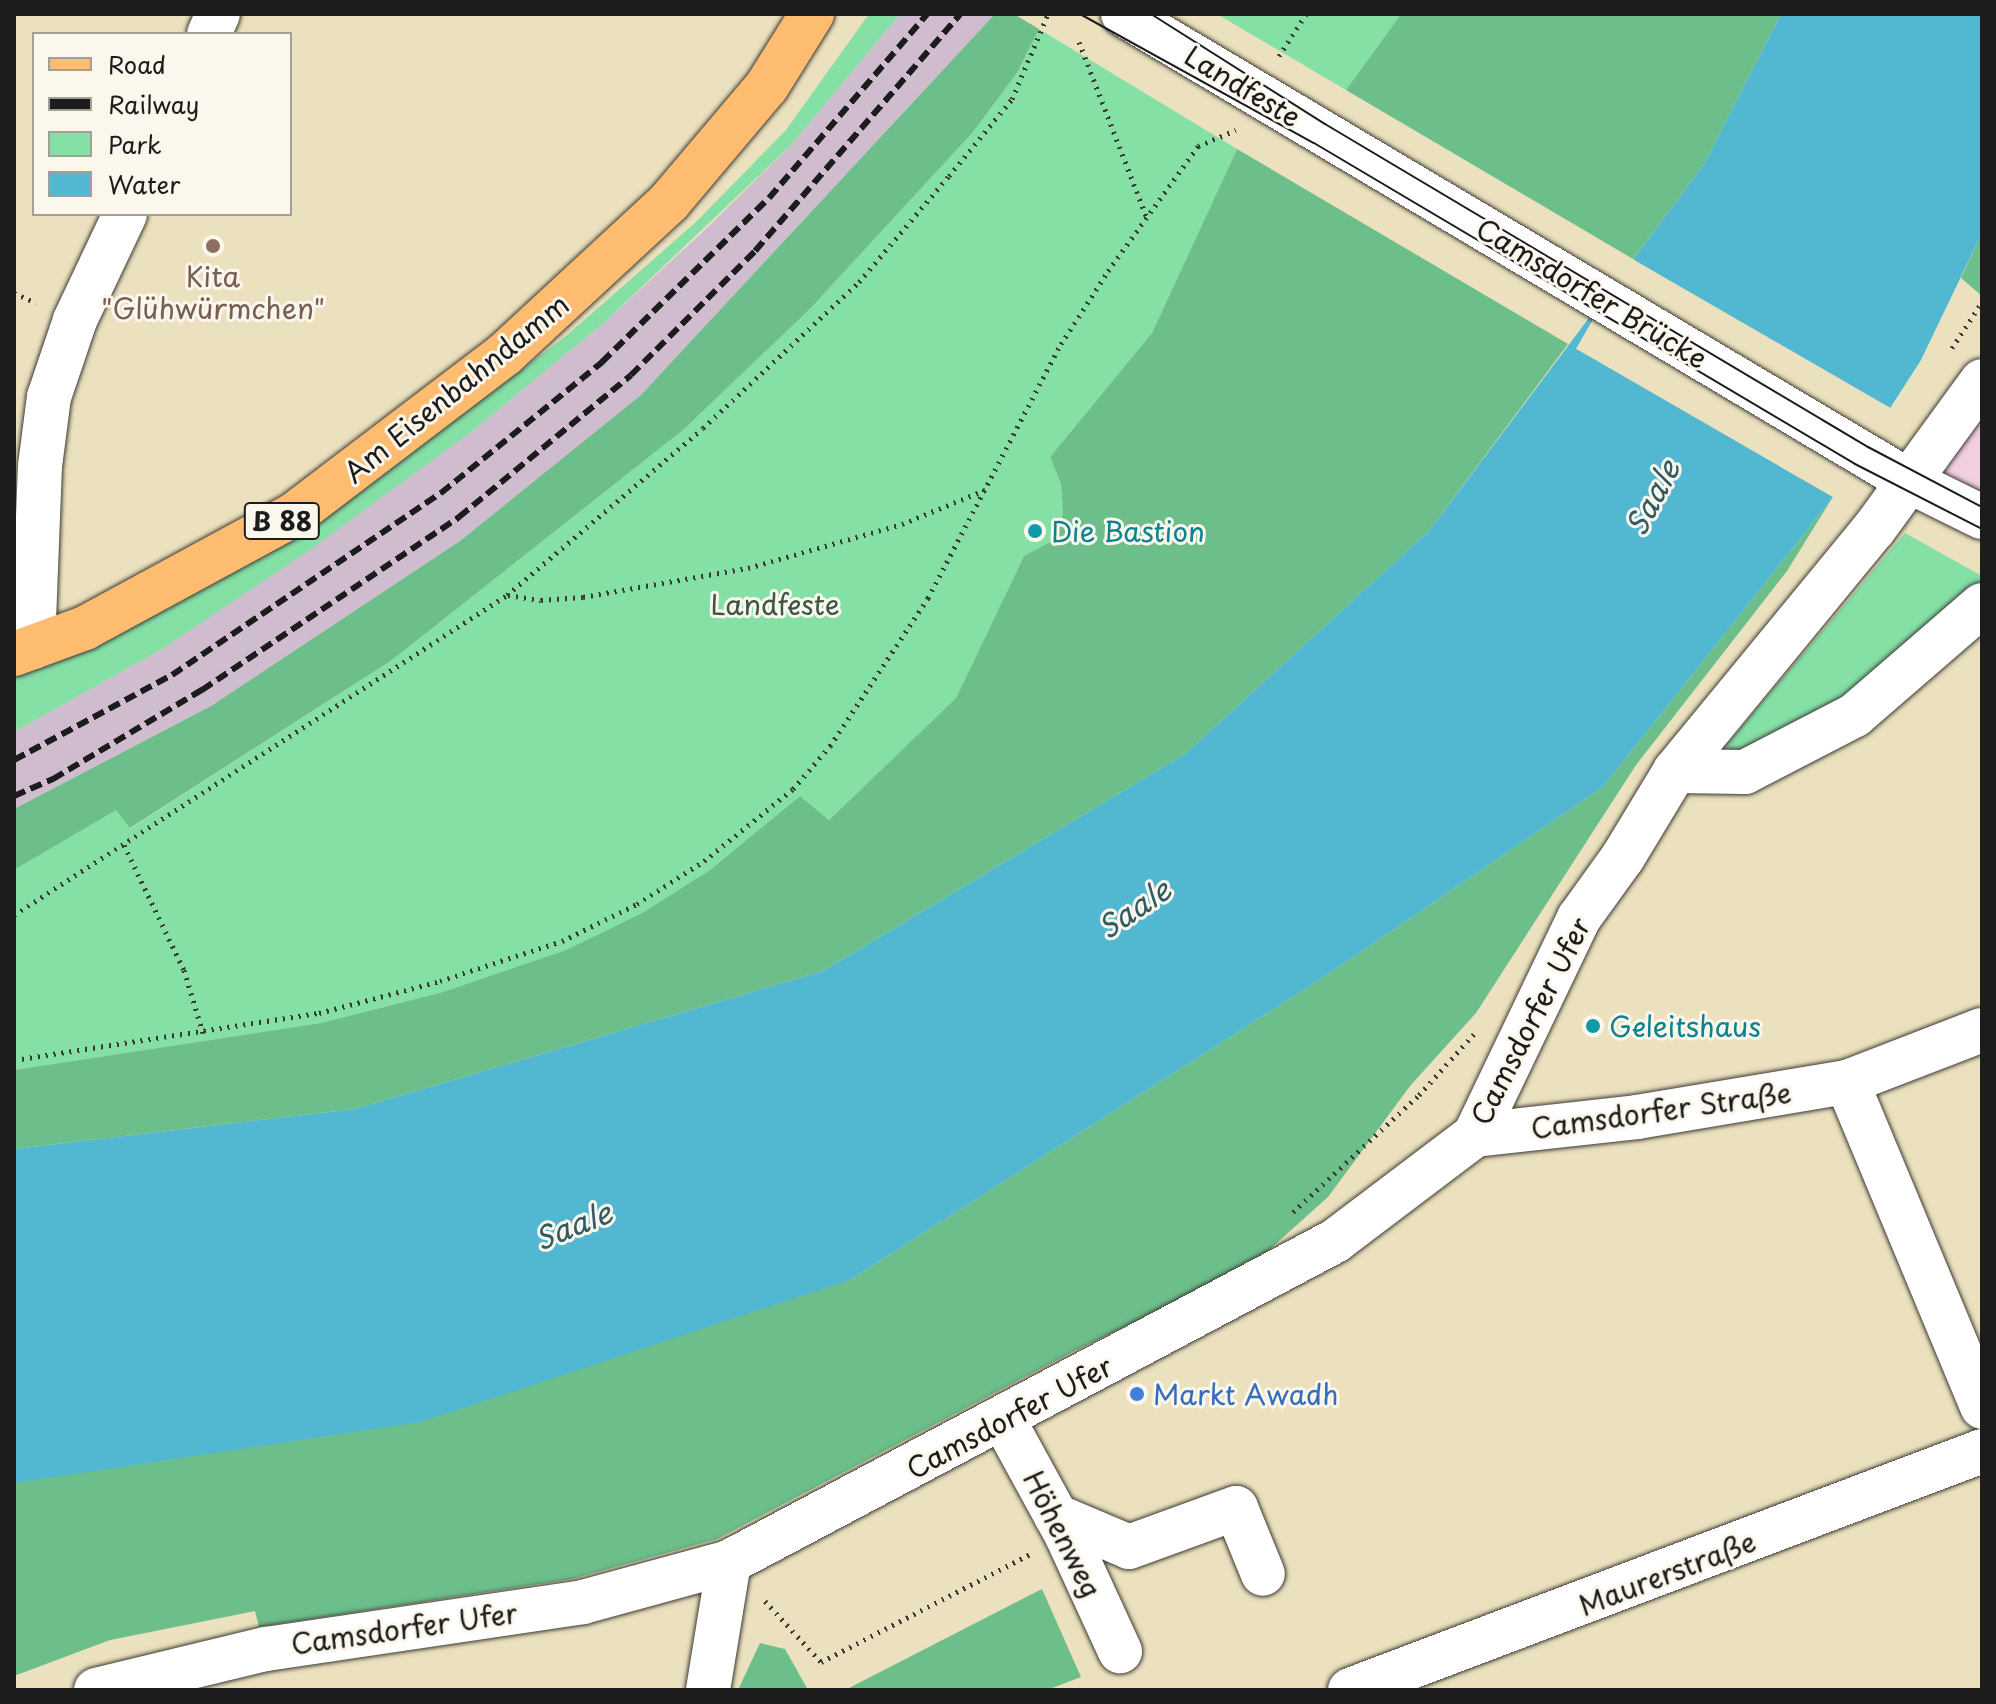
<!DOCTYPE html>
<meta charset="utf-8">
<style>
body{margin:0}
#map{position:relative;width:1996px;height:1704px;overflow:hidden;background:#ece1be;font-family:"Playpen Sans",sans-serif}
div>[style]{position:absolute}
.built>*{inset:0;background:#f2cfe0}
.industrial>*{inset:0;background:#cfbdcf}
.green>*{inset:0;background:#85e0a6}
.forest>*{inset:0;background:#6cbe8b}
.water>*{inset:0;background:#52b8d1}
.pier>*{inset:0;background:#ece1be;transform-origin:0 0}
.path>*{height:5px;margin-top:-2.5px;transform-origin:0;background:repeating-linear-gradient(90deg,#3b3a34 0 2px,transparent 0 8px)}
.roads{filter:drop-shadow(0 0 2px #3b3a34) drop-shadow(0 0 2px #3b3a34)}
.minor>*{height:44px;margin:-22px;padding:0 22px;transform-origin:22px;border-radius:22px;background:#fff}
.major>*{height:44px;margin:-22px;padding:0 22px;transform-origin:22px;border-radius:22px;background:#febc70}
.tram>*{height:2px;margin:-1px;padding:0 1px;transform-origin:1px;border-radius:1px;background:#1c1c1c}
.rail>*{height:6px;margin-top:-3px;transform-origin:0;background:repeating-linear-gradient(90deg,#1c1c1c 0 12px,transparent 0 18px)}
.dots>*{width:22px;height:22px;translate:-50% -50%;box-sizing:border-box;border:4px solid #fbf7ec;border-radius:50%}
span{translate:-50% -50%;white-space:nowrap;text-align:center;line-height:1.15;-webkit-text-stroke:6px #fbf7ec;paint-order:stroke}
.shield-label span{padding:2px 6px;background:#fbf7ec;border:2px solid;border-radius:6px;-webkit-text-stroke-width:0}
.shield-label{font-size:26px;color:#1c1c1c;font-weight:700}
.street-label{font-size:28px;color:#1c1c1c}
.education-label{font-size:28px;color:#785e54}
.culture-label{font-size:28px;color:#0d838f}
.left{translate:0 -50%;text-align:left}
.park-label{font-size:28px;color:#3c5745}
.shop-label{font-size:28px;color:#366cbe}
.water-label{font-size:30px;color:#325a64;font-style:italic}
.frame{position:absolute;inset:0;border:16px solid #1c1c1c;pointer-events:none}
.legend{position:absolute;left:32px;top:32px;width:260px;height:184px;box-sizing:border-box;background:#fbf7ec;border:2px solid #a29f99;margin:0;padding:10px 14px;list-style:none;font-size:24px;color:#1c1c1c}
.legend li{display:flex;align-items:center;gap:16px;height:40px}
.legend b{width:40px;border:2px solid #a29f99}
</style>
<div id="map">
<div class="built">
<div style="clip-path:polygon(1982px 403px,1982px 494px,1936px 468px)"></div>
</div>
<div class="industrial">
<div style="clip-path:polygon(900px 14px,995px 14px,641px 395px,460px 541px,211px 706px,14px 809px,14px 732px,162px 649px,471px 432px,606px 321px,708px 227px,792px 144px)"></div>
</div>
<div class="green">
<div style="clip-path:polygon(869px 14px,900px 14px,792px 144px,606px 321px,471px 432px,307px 552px,162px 649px,14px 732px,14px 676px,74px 651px,440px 431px,566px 336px,696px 222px,786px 130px)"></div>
<div style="clip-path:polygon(1217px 14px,1401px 14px,1346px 90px)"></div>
<div style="clip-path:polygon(1039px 29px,1237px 149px,1152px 333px,1050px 457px,1061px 484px,1063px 513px,1052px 541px,1024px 556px,956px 698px,829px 820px,800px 796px,710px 870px,642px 913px,566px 950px,443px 992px,321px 1023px,14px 1070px,14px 870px,116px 809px,131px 828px,392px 660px,683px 430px,809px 310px,973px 132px,1017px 73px)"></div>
<div style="clip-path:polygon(1905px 533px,1982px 576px,1982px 590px,1849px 704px,1739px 761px,1726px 745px)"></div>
</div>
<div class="forest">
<div style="clip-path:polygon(995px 14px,1014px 14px,1039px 29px,1017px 73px,973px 132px,809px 310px,683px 430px,392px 660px,130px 828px,116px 810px,14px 870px,14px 809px,211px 706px,460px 541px,641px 395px)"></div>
<div style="clip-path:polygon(1401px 14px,1781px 14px,1703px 166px,1633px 259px,1346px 90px)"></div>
<div style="clip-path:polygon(1237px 149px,1568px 344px,1429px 531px,1185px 754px,823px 971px,355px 1109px,14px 1149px,14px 1070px,321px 1023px,443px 992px,566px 950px,642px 913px,710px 870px,800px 796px,829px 820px,956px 698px,1024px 556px,1052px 541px,1063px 514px,1061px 484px,1050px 457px,1152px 333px)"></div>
<div style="clip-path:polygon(1982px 233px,1982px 296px,1961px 278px)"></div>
<div style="clip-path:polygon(1831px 500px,1787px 571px,1636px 765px,1476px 1013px,1410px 1086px,1328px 1197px,1251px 1266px,1074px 1351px,717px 1539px,572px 1579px,259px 1627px,255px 1611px,110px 1640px,14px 1676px,14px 1483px,850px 1280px,1327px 975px,1603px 787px)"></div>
<div style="clip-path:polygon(1042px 1589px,1081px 1677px,1047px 1690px,845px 1690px)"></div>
<div style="clip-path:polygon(760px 1643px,785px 1649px,808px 1690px,738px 1690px)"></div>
</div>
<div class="water">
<div style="clip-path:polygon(1781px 14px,1982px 14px,1982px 233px,1921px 360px,1831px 500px,1603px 787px,1327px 975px,850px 1280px,421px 1422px,14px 1483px,14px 1149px,355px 1109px,823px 971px,1185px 754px,1429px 531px,1703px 166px)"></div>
</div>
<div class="pier">
<div style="left:1629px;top:257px;width:304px;height:106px;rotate:30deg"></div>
</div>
<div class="path">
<div style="left:1079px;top:42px;width:189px;rotate:68.9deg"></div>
<div style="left:1279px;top:56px;width:50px;rotate:-57.3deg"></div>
<div style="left:14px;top:293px;width:24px;rotate:24deg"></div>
<div style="left:1952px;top:348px;width:55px;rotate:-56.9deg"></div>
<div style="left:508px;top:595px;width:33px;rotate:9deg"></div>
<div style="left:541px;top:600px;width:42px;rotate:-4.1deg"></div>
<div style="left:583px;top:597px;width:168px;rotate:-10deg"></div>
<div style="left:748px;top:568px;width:160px;rotate:-15.9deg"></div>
<div style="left:902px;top:524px;width:90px;rotate:-22.3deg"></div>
<div style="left:124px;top:845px;width:139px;rotate:64.4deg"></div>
<div style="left:184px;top:970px;width:66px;rotate:73.2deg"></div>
<div style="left:14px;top:915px;width:588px;rotate:-32.99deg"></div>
<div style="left:507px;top:595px;width:257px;rotate:-40.4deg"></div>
<div style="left:703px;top:428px;width:214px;rotate:-43.1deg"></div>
<div style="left:859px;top:282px;width:139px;rotate:-49.7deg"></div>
<div style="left:949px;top:176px;width:99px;rotate:-50.7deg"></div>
<div style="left:1012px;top:99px;width:92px;rotate:-67deg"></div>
<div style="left:14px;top:1060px;width:309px;rotate:-8.8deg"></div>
<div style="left:319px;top:1013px;width:125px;rotate:-14.8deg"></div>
<div style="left:440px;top:981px;width:128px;rotate:-18.2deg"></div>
<div style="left:562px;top:941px;width:84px;rotate:-26.3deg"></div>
<div style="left:637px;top:904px;width:80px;rotate:-32.7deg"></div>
<div style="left:704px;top:861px;width:114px;rotate:-39deg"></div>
<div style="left:793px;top:789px;width:57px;rotate:-49.3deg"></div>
<div style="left:830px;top:746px;width:178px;rotate:-56.5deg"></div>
<div style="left:928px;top:598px;width:287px;rotate:-62.4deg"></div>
<div style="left:1061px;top:344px;width:87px;rotate:-57.2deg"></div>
<div style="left:1108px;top:271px;width:154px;rotate:-54.2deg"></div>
<div style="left:1198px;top:146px;width:41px;rotate:-22.8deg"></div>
<div style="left:1293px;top:1212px;width:172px;rotate:-42.9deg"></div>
<div style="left:1419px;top:1095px;width:82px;rotate:-48deg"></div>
<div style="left:765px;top:1601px;width:83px;rotate:47.4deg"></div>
<div style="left:821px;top:1662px;width:235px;rotate:-27.3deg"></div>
</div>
<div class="roads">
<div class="minor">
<div style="left:1123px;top:14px;width:912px;rotate:30.73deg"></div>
<div style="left:1907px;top:480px;width:84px;rotate:26.3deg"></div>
<div style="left:209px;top:34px;width:22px;rotate:-66deg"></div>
<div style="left:33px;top:647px;width:181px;rotate:-87.8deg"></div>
<div style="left:40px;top:466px;width:70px;rotate:-82.6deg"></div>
<div style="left:49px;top:397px;width:81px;rotate:-71.3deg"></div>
<div style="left:75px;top:320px;width:117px;rotate:-64.7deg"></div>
<div style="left:1675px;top:771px;width:70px;rotate:0.8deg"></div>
<div style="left:1745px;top:772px;width:124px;rotate:-27.4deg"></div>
<div style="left:1855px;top:715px;width:168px;rotate:-40.9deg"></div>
<div style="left:1847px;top:1082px;width:352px;rotate:67.4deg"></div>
<div style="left:1475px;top:1135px;width:163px;rotate:-6.3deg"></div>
<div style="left:1637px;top:1117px;width:213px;rotate:-9.5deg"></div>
<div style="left:1847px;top:1082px;width:145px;rotate:-21.1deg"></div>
<div style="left:1003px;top:1419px;width:133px;rotate:61.3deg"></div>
<div style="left:1067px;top:1536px;width:127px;rotate:65.3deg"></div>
<div style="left:1056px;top:1516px;width:79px;rotate:23deg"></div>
<div style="left:1129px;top:1547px;width:114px;rotate:-20deg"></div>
<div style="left:1236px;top:1508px;width:71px;rotate:67.8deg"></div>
<div style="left:96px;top:1690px;width:175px;rotate:-13.6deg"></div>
<div style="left:266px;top:1649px;width:320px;rotate:-8.4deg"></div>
<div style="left:583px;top:1602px;width:151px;rotate:-15.3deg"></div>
<div style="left:729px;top:1562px;width:686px;rotate:-27.91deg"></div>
<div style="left:1335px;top:1241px;width:176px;rotate:-37.1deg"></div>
<div style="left:1475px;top:1135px;width:241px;rotate:-64.4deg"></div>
<div style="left:1579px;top:918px;width:75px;rotate:-54.2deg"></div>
<div style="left:1623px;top:857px;width:100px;rotate:-58.8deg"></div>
<div style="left:1675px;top:771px;width:313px;rotate:-50.6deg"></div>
<div style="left:1874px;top:529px;width:183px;rotate:-53.9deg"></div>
<div style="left:708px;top:1690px;width:130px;rotate:-80.7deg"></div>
<div style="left:1350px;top:1690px;width:676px;rotate:-20.71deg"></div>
</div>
<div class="major">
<div style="left:14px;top:654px;width:76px;rotate:-20.1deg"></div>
<div style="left:85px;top:628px;width:239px;rotate:-28.5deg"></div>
<div style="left:295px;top:514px;width:264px;rotate:-37.3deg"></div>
<div style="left:505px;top:354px;width:224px;rotate:-42.8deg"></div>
<div style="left:669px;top:202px;width:152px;rotate:-49.8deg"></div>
<div style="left:767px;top:86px;width:85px;rotate:-58deg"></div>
</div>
</div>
<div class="tram">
<div style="left:1080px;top:14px;width:267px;rotate:28.9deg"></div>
<div style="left:1314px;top:143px;width:629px;rotate:30.68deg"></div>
<div style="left:1855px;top:464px;width:143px;rotate:27.1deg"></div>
<div style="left:1151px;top:14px;width:206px;rotate:32.3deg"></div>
<div style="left:1325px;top:124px;width:632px;rotate:30.75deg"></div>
<div style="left:1868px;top:447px;width:129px;rotate:27.8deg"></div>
</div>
<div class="rail">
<div style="left:14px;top:760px;width:179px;rotate:-28.3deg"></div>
<div style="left:172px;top:675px;width:325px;rotate:-34.1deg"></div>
<div style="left:441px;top:493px;width:208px;rotate:-39.1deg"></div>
<div style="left:602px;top:362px;width:234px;rotate:-44.5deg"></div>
<div style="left:769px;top:198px;width:243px;rotate:-49.3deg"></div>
<div style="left:14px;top:796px;width:43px;rotate:-23.6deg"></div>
<div style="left:53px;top:779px;width:174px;rotate:-30.9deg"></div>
<div style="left:202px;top:690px;width:310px;rotate:-33.9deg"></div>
<div style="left:459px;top:517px;width:223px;rotate:-39.5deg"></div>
<div style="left:631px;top:375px;width:175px;rotate:-45deg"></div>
<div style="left:755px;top:251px;width:313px;rotate:-49.1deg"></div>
</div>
<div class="dots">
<div style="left:213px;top:246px;background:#8d6e63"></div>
<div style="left:1035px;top:531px;background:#0f9aa8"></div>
<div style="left:1593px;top:1026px;background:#0f9aa8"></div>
<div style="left:1137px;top:1394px;background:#3f7fe0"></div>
</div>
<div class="shield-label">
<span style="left:282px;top:521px">B 88</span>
</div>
<div class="street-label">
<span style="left:1243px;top:86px;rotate:31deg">Landfeste</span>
<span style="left:1592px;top:293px;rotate:31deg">Camsdorfer Brücke</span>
<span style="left:456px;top:388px;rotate:-39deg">Am Eisenbahndamm</span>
<span style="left:1530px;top:1021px;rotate:-63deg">Camsdorfer Ufer</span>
<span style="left:1661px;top:1110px;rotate:-8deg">Camsdorfer Straße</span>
<span style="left:1009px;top:1417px;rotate:-28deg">Camsdorfer Ufer</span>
<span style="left:1063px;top:1534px;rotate:63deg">Höhenweg</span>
<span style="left:1667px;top:1573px;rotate:-21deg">Maurerstraße</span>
<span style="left:404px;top:1628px;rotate:-8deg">Camsdorfer Ufer</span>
</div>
<div class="education-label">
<span style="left:213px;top:292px">Kita<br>"Glühwürmchen"</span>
</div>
<div class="culture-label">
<span class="left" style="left:1051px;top:531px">Die Bastion</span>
<span class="left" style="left:1609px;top:1026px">Geleitshaus</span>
</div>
<div class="park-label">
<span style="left:775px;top:604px">Landfeste</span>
</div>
<div class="shop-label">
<span class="left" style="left:1153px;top:1394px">Markt Awadh</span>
</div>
<div class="water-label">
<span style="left:1652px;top:497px;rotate:-62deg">Saale</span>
<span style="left:1134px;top:908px;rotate:-34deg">Saale</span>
<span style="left:573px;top:1225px;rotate:-22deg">Saale</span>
</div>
<div class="frame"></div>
<ul class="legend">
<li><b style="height:10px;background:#febc70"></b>Road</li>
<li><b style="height:10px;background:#1c1c1c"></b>Railway</li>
<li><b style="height:22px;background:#85e0a6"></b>Park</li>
<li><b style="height:22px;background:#52b8d1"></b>Water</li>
</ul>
</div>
